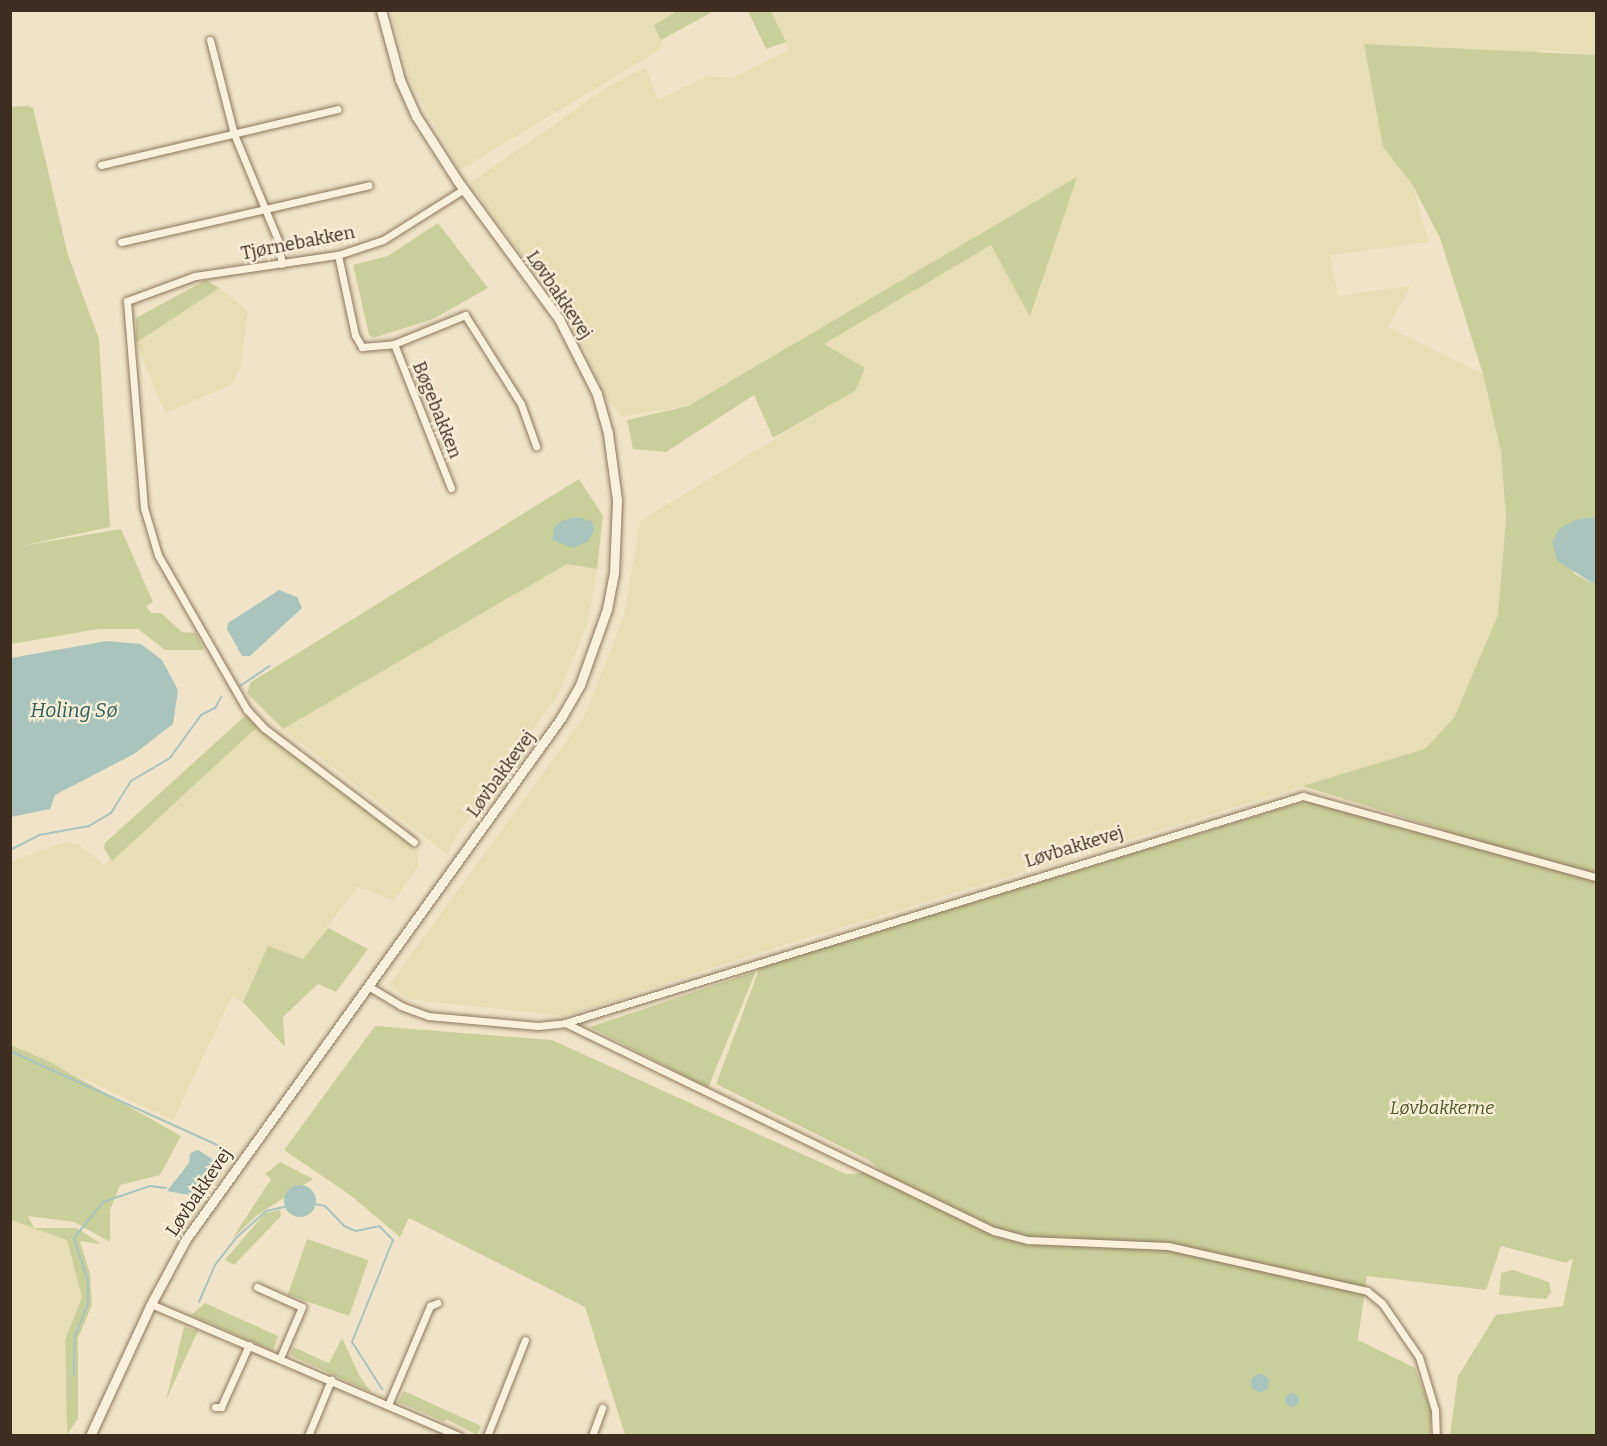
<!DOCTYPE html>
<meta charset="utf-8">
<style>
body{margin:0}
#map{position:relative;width:1607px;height:1446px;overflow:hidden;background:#f0e4c8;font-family:Bitter,serif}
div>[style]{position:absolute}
.farmland>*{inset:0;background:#e6deb5}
.green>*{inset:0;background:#c9cf9b;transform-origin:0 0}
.water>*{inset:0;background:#a9c4bc}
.round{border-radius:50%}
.stream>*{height:2px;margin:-1px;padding:0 1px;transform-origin:1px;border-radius:1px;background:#a9c4bc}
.roads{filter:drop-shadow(0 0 2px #8d765c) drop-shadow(0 0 2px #8d765c)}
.street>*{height:7px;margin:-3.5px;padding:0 3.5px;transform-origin:3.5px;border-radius:3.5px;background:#faf1dc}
.secondary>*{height:9px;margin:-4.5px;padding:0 4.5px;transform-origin:4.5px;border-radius:4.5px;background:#faf1dc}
span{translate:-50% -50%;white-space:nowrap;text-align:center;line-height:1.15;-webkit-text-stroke:4.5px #f7eed8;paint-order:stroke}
.street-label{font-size:18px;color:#3d2e20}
.park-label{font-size:18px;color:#4d5a26;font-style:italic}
.water-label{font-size:20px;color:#2f5d5a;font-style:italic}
.frame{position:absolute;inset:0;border:12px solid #3d2e20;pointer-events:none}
</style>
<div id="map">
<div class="farmland">
<div style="clip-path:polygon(391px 11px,677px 11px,655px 25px,664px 47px,460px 170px,411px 83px)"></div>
<div style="clip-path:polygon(771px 11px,1596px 11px,1596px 55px,1543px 50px,1383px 147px,1412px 184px,1429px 242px,1330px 255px,1338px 296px,1411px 286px,1388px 327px,1483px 374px,1501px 452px,1506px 518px,1498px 615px,1454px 719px,1425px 749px,787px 944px,565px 1016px,408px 999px,389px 985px,584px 717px,624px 616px,640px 521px,854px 391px,823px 344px,991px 244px,1031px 317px,1076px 178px,687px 406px,622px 416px,606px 399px,579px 335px,470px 183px,611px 85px,646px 67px,658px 100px,708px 76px,733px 78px,789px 50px)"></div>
<div style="clip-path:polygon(219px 288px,248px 311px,241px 366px,231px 385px,165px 413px,136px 343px)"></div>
<div style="clip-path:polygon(567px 564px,597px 569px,588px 622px,558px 695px,459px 832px,447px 854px,283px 729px)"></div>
<div style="clip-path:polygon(257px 727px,395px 829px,417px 851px,418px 866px,394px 901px,358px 886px,303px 959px,268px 946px,243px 1002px,232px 996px,173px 1120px,11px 1045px,11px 862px,65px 842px,78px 844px,104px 865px)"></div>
<div style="clip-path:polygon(11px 1220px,67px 1239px,82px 1297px,65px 1340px,66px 1435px,11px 1436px)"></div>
</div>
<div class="green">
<div style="clip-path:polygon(677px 11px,677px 10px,714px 11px,661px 40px,654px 25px)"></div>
<div style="clip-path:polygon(748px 11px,771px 11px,786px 42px,766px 49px)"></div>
<div style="clip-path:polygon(1364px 44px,1596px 55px,1596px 517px,1578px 519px,1573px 573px,1596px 585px,1596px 1435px,1450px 1435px,1458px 1376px,1496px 1315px,1563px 1306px,1573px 1258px,1566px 1263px,1501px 1246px,1486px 1290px,1367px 1276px,1358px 1340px,1415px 1368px,1431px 1411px,1430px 1435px,625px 1435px,585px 1307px,409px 1218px,400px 1237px,350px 1195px,284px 1150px,375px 1026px,552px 1040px,846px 1174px,883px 1172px,870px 1161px,716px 1084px,760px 967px,1299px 803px,1314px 801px,1442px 839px,1445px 830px,1302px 786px,1425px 749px,1454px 718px,1498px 615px,1506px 518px,1501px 452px,1483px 374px,1440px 238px,1412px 184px,1383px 147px)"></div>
<div style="clip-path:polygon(28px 106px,33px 108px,68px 255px,99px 339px,110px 527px,21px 546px,121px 529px,153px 602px,146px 606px,151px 613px,161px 613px,182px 632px,196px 633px,204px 650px,165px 650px,138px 629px,99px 629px,11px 644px,10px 107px)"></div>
<div style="clip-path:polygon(1077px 177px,1030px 317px,991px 245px,824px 344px,865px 368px,855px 391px,773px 438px,754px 395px,666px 452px,633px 449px,627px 420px,688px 406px)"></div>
<div style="clip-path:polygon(438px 223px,488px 288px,433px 319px,373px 338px,369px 335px,353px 265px,388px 256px)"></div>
<div style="clip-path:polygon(206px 280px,219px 288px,136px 343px,136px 318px)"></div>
<div style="clip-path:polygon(579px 479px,603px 516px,597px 569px,567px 564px,283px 729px,247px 693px,251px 682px)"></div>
<div style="clip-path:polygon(246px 715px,257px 727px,112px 861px,104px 848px,105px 843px)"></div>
<div style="clip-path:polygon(328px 928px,368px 949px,336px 992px,318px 984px,283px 1017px,285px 1047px,243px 1002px,268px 946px,303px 959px)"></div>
<div style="clip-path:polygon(756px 971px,708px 1088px,590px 1027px)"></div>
<div style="clip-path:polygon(11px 1045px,50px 1062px,181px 1136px,160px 1175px,120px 1185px,110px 1210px,110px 1242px,74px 1222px,28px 1216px,34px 1228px,77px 1228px,101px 1244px,80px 1241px,90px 1274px,92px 1305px,78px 1338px,78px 1418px,67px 1435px,65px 1340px,82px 1297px,67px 1240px,11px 1220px)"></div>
<div style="clip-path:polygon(280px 1162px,313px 1179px,256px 1216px,232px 1239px,271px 1179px,265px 1174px)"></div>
<div style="clip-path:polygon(280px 1210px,281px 1216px,234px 1265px,225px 1260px,265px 1213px)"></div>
<div style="left:307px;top:1239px;width:65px;height:59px;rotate:19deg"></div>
<div style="clip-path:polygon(1513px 1270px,1549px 1282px,1551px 1292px,1546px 1299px,1499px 1295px,1501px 1273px)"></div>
<div style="clip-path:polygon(205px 1303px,278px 1336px,273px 1351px,191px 1315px)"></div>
<div style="clip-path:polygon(184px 1327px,198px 1331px,166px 1400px)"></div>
<div style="clip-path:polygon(342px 1338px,359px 1375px,371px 1392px,290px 1355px,293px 1347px,329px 1363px)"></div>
<div style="clip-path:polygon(404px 1391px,481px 1426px,477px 1435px,446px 1419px,445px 1422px,398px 1402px)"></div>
</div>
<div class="water">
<div style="clip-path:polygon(577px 517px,592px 521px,594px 531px,588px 541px,573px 548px,552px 540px,554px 528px,561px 521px)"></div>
<div style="clip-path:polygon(1596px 517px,1596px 585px,1557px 561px,1552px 542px,1560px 528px,1578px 519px)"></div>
<div style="clip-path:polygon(279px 590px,297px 597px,302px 608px,250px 656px,242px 656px,227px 629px,228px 623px)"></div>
<div style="clip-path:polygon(107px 641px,141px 644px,162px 660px,178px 690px,173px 724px,134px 754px,55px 795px,50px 809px,11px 817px,11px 658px)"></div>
<div style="clip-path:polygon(198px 1150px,214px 1160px,195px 1189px,189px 1195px,167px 1191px,189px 1163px,190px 1153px)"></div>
<div class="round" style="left:284px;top:1185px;width:32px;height:32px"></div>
<div class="round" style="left:1251px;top:1374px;width:18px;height:18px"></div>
<div class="round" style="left:1285px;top:1393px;width:14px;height:14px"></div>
</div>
<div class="stream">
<div style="left:240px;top:686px;width:36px;rotate:-34deg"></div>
<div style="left:10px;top:850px;width:33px;rotate:-27deg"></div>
<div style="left:39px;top:835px;width:51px;rotate:-10.2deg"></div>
<div style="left:89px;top:826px;width:26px;rotate:-31deg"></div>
<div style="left:111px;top:813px;width:38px;rotate:-58deg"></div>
<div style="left:131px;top:781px;width:45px;rotate:-30.5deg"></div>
<div style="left:170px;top:758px;width:53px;rotate:-54.2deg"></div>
<div style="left:201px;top:715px;width:16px;rotate:-27deg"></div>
<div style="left:215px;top:708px;width:13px;rotate:-61deg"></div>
<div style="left:10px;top:1051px;width:227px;rotate:24.4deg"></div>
<div style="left:315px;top:1204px;width:10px;rotate:11deg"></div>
<div style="left:325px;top:1206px;width:28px;rotate:46deg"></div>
<div style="left:344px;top:1226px;width:13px;rotate:23deg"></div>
<div style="left:356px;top:1231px;width:24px;rotate:-12deg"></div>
<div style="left:379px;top:1226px;width:20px;rotate:45deg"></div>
<div style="left:393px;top:1240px;width:110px;rotate:111.9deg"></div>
<div style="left:352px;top:1342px;width:56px;rotate:57.4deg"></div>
<div style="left:199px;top:1302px;width:40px;rotate:-66.6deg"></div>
<div style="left:215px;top:1265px;width:34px;rotate:-52deg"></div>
<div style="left:236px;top:1238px;width:40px;rotate:-42deg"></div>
<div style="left:266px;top:1211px;width:19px;rotate:-12deg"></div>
<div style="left:74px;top:1375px;width:39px;rotate:-89deg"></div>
<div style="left:75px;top:1336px;width:35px;rotate:-68deg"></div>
<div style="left:88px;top:1304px;width:23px;rotate:-90deg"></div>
<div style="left:88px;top:1281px;width:45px;rotate:-108deg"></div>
<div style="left:74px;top:1238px;width:46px;rotate:-51.1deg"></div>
<div style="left:103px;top:1202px;width:50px;rotate:-18.8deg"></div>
<div style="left:150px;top:1186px;width:16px;rotate:7deg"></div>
</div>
<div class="roads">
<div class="street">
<div style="left:210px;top:40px;width:97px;rotate:75.7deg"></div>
<div style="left:234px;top:134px;width:115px;rotate:67.5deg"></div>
<div style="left:278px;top:240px;width:24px;rotate:81deg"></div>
<div style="left:101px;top:165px;width:243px;rotate:-13.3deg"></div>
<div style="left:121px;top:242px;width:254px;rotate:-12.9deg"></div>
<div style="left:338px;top:255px;width:82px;rotate:78deg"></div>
<div style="left:355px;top:335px;width:14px;rotate:60deg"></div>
<div style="left:362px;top:347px;width:32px;rotate:-5deg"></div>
<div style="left:394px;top:344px;width:77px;rotate:-22.2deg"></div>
<div style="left:465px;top:315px;width:105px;rotate:57.8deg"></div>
<div style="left:521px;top:404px;width:45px;rotate:70.3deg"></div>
<div style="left:394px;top:344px;width:155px;rotate:68.4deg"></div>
<div style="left:414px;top:842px;width:188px;rotate:-142.8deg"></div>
<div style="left:264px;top:728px;width:25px;rotate:-133deg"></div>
<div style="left:247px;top:710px;width:179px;rotate:-119.9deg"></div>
<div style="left:158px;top:555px;width:49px;rotate:-106.6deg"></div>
<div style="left:144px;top:508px;width:208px;rotate:-94.7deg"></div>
<div style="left:127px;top:301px;width:72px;rotate:-20.2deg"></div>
<div style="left:195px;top:276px;width:145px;rotate:-8.4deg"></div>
<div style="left:338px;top:255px;width:47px;rotate:-18.4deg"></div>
<div style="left:383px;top:240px;width:96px;rotate:-32.2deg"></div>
<div style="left:368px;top:986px;width:39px;rotate:31deg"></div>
<div style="left:401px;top:1006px;width:29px;rotate:20deg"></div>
<div style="left:428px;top:1016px;width:110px;rotate:5.2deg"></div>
<div style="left:538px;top:1026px;width:27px;rotate:-6deg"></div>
<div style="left:565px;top:1023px;width:772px;rotate:-17.1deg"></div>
<div style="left:1303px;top:796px;width:304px;rotate:15.5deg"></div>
<div style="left:565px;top:1023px;width:477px;rotate:25.9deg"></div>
<div style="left:994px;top:1231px;width:35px;rotate:15deg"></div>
<div style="left:1028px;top:1240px;width:140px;rotate:2.5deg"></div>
<div style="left:1168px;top:1246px;width:204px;rotate:12.7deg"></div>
<div style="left:1367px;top:1291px;width:19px;rotate:39deg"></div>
<div style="left:1382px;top:1303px;width:65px;rotate:55.6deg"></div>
<div style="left:1419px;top:1357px;width:55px;rotate:73.2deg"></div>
<div style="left:1435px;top:1410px;width:26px;rotate:88deg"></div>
<div style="left:257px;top:1287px;width:49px;rotate:24deg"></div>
<div style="left:302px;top:1307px;width:56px;rotate:113.3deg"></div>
<div style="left:151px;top:1304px;width:335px;rotate:23.2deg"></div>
<div style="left:388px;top:1405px;width:108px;rotate:-67deg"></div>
<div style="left:430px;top:1306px;width:8px;rotate:-23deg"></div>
<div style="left:215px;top:1407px;width:6px"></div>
<div style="left:221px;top:1407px;width:68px;rotate:-65.7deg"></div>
<div style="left:308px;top:1436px;width:61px;rotate:-67.7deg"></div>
<div style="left:487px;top:1436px;width:103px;rotate:-68.4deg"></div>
<div style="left:592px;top:1436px;width:30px;rotate:-70deg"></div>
</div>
<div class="secondary">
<div style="left:90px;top:1436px;width:145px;rotate:-65.2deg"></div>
<div style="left:151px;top:1304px;width:74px;rotate:-61.7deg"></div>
<div style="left:186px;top:1239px;width:642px;rotate:-54.25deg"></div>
<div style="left:561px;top:718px;width:38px;rotate:-60deg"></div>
<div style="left:580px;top:685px;width:81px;rotate:-70.4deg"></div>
<div style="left:607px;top:609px;width:37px;rotate:-79deg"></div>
<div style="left:614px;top:573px;width:73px;rotate:-87.6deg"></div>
<div style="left:617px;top:500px;width:68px;rotate:-97.7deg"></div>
<div style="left:608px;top:433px;width:41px;rotate:-105.8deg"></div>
<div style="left:597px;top:394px;width:84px;rotate:-116.9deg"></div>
<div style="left:559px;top:319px;width:172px;rotate:-126.3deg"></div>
<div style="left:457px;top:180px;width:76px;rotate:-122.6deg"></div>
<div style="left:416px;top:116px;width:39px;rotate:-114deg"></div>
<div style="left:400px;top:80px;width:73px;rotate:-105.2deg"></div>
</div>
</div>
<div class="street-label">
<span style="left:298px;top:243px;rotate:-11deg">Tjørnebakken</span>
<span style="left:559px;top:295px;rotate:56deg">Løvbakkevej</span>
<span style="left:437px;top:410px;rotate:68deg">Bøgebakken</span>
<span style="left:501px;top:774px;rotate:-54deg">Løvbakkevej</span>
<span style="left:1074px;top:847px;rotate:-17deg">Løvbakkevej</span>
<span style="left:199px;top:1192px;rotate:-56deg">Løvbakkevej</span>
</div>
<div class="park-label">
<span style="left:1442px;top:1108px">Løvbakkerne</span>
</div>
<div class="water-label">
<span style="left:74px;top:710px">Holing Sø</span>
</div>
<div class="frame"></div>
</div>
